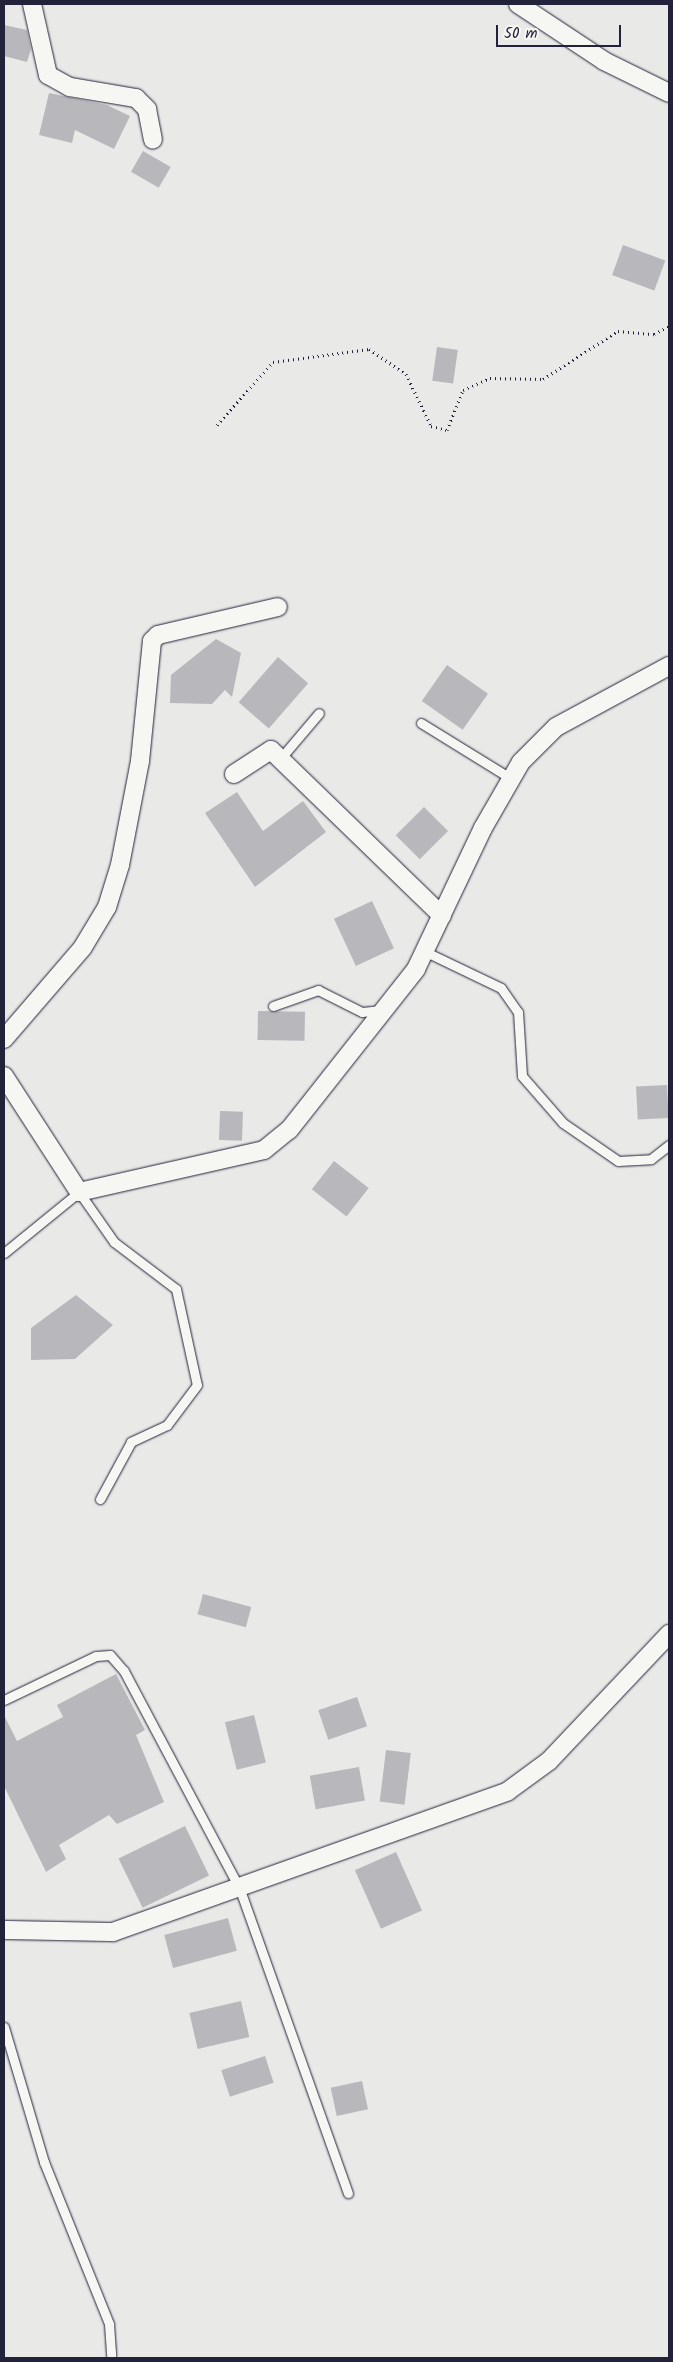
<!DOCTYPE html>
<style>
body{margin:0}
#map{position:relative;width:673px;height:2362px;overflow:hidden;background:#e9e9e7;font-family:Kalam,sans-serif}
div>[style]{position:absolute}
.building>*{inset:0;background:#b8b8bc;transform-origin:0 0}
.path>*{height:3px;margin-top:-1.5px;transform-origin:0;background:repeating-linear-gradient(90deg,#22223b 0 1px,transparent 0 5px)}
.roads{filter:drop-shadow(0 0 1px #22223b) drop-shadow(0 0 1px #22223b)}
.lane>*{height:9px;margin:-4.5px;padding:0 4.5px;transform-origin:4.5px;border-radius:4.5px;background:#f6f6f2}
.street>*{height:18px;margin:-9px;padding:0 9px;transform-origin:9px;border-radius:9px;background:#f6f6f2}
span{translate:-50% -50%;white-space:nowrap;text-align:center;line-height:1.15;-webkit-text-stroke:4px #f6f6f2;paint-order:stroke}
.frame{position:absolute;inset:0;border:5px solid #22223b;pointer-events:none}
.scale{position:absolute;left:496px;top:25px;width:125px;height:22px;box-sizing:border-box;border:2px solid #22223b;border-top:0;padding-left:6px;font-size:15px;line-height:18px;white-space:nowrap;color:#22223b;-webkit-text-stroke:4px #f6f6f2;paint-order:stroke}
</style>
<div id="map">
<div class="building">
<div style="clip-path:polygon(4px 25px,27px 30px,31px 49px,27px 62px,4px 56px)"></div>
<div style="clip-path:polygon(49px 93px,107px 105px,130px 116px,114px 149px,75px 130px,72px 143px,39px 135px)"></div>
<div style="left:143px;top:151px;width:32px;height:24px;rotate:30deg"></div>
<div style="left:623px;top:245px;width:45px;height:32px;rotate:20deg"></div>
<div style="left:437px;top:347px;width:21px;height:34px;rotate:8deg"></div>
<div style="clip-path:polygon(216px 639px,241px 653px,232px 697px,225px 690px,212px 704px,170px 703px,171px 675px)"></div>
<div style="left:278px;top:657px;width:40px;height:60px;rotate:41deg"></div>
<div style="left:447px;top:665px;width:50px;height:44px;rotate:35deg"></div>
<div style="clip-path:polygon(237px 792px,263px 831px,303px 801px,326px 832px,255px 887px,205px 813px)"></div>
<div style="left:424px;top:807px;width:34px;height:40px;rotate:45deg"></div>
<div style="left:372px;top:901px;width:52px;height:42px;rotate:65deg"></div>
<div style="left:258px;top:1011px;width:47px;height:29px;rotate:1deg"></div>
<div style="left:667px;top:1085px;width:33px;height:31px;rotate:87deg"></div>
<div style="left:220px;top:1111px;width:23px;height:29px;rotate:2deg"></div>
<div style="left:334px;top:1161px;width:44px;height:36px;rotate:38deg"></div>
<div style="clip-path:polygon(76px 1295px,113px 1325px,75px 1359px,31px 1360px,31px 1328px)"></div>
<div style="left:203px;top:1594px;width:50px;height:21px;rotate:15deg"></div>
<div style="clip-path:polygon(116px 1674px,145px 1730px,136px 1735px,164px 1802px,117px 1824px,109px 1815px,59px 1845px,66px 1859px,46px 1872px,4px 1786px,4px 1715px,17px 1741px,63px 1717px,57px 1705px)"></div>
<div style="left:357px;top:1697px;width:31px;height:41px;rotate:71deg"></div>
<div style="left:254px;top:1715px;width:49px;height:30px;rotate:76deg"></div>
<div style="left:386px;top:1750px;width:25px;height:52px;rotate:7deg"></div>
<div style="left:359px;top:1767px;width:34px;height:50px;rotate:80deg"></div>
<div style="left:185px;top:1826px;width:55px;height:74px;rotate:64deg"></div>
<div style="left:396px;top:1852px;width:64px;height:45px;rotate:66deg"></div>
<div style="left:228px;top:1918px;width:34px;height:66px;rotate:75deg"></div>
<div style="left:241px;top:2001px;width:37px;height:53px;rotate:77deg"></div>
<div style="left:265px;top:2056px;width:28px;height:46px;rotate:72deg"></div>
<div style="left:362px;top:2081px;width:29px;height:32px;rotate:78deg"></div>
</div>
<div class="path">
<div style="left:217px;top:425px;width:84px;rotate:-48.4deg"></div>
<div style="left:273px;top:362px;width:97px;rotate:-7.7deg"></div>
<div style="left:369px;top:349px;width:45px;rotate:34deg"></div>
<div style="left:406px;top:374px;width:58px;rotate:64.3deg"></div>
<div style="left:431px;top:426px;width:16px;rotate:14deg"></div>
<div style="left:447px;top:430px;width:43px;rotate:-68.2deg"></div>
<div style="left:463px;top:390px;width:30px;rotate:-24deg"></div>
<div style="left:490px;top:378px;width:53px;rotate:1.1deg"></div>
<div style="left:543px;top:379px;width:89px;rotate:-32.6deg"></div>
<div style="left:618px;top:331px;width:36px;rotate:5deg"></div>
<div style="left:654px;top:334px;width:17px;rotate:-28deg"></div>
</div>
<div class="roads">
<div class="lane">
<div style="left:421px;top:723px;width:105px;rotate:31.7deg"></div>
<div style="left:280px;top:759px;width:60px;rotate:-49.7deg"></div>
<div style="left:426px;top:952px;width:83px;rotate:25.6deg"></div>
<div style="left:501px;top:988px;width:29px;rotate:55deg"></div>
<div style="left:518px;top:1012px;width:64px;rotate:86.4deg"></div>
<div style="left:522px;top:1076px;width:62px;rotate:48.9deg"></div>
<div style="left:563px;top:1123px;width:67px;rotate:34.6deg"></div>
<div style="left:618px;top:1161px;width:33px;rotate:-3deg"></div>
<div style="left:651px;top:1159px;width:23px;rotate:-38deg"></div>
<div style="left:273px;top:1006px;width:48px;rotate:-19.6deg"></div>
<div style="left:318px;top:990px;width:49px;rotate:26.6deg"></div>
<div style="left:362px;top:1012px;width:20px;rotate:-6deg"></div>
<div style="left:4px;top:1253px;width:97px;rotate:-39.1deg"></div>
<div style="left:79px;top:1192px;width:61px;rotate:55deg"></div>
<div style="left:114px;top:1242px;width:78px;rotate:37.2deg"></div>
<div style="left:176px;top:1289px;width:98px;rotate:77.7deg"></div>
<div style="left:197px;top:1385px;width:50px;rotate:126.9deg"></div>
<div style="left:167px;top:1425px;width:40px;rotate:155deg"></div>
<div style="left:131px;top:1442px;width:65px;rotate:118.5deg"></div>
<div style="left:4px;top:1700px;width:102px;rotate:-25.6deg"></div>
<div style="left:96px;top:1656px;width:14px;rotate:-4deg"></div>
<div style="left:110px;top:1655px;width:21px;rotate:49deg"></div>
<div style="left:124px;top:1671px;width:245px;rotate:62deg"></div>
<div style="left:239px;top:1887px;width:325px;rotate:70.4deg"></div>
<div style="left:4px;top:2027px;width:141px;rotate:73.5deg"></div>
<div style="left:44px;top:2162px;width:175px;rotate:68.1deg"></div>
<div style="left:109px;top:2324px;width:31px;rotate:86deg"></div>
</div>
<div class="street">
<div style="left:32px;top:4px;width:73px;rotate:77.3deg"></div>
<div style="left:48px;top:75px;width:25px;rotate:29deg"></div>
<div style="left:70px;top:87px;width:67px;rotate:9.5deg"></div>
<div style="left:136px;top:98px;width:16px;rotate:45deg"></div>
<div style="left:147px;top:109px;width:31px;rotate:79deg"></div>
<div style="left:518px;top:4px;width:103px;rotate:33.5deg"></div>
<div style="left:604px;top:61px;width:72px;rotate:26.2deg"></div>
<div style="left:234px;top:774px;width:44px;rotate:-33deg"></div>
<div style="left:271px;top:750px;width:238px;rotate:44.1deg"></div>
<div style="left:4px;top:1039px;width:121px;rotate:-49.3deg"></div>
<div style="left:83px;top:947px;width:47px;rotate:-59deg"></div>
<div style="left:107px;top:907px;width:44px;rotate:-72.8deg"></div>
<div style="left:120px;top:865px;width:106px;rotate:-79.1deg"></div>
<div style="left:140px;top:761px;width:121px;rotate:-84.3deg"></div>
<div style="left:152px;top:641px;width:8px;rotate:-45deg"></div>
<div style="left:158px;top:635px;width:123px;rotate:-13.1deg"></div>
<div style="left:4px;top:1076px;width:138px;rotate:57.1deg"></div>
<div style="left:79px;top:1192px;width:190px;rotate:-12.8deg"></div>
<div style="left:264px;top:1150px;width:32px;rotate:-39deg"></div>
<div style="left:289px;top:1130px;width:205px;rotate:-51.7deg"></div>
<div style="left:416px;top:969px;width:156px;rotate:-64.6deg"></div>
<div style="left:483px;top:828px;width:76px;rotate:-60.1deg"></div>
<div style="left:521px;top:762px;width:49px;rotate:-45deg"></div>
<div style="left:556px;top:727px;width:128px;rotate:-28.4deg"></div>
<div style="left:4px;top:1930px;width:109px;rotate:1.1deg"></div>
<div style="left:113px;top:1932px;width:419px;rotate:-19.6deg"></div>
<div style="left:508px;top:1791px;width:51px;rotate:-36.2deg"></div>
<div style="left:549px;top:1761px;width:175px;rotate:-46.6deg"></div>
</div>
</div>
<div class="frame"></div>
<div class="scale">50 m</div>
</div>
